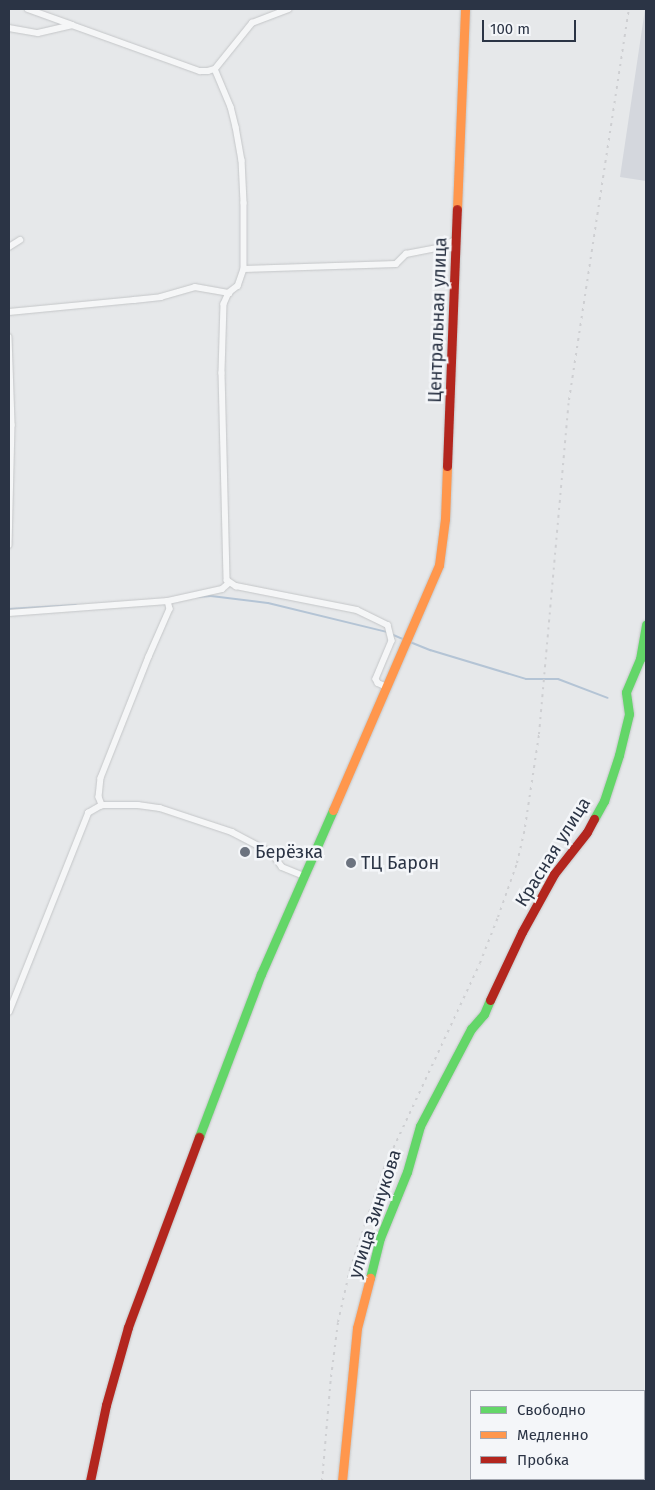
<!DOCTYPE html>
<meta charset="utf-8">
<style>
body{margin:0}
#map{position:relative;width:655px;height:1490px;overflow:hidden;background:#e6e8ea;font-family:"Fira Sans",sans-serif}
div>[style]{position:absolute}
.built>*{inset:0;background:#d4d7dd}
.stream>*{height:2px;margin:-1px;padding:0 1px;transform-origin:1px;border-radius:1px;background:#b4c4d5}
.roads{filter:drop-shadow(0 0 1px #c4c6c8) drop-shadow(0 0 1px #c4c6c8)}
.street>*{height:5.5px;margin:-2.75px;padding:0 2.75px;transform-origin:2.75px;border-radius:2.75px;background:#f5f6f7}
.fast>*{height:9px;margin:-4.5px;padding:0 4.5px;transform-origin:4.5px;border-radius:4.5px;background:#63d668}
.slow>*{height:9px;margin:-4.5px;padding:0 4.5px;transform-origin:4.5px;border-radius:4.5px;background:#ff974d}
.jam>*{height:9px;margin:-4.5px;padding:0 4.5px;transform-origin:4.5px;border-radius:4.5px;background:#b3261e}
.rail>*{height:2px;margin-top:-1px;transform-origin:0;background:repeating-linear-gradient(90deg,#cecfd2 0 2.5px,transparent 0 7.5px)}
.dots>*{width:14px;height:14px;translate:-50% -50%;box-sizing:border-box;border:2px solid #f4f6f9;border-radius:50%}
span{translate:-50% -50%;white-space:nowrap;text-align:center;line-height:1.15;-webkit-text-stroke:5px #f4f6f9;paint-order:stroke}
.street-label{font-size:18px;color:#2b3445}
.poi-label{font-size:18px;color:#2b3445}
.left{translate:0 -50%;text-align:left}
.frame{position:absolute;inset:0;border:10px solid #2b3445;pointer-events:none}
.legend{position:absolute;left:470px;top:1390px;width:175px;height:90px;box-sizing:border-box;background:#f4f6f9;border:1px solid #a4a8b1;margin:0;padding:6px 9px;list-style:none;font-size:15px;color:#2b3445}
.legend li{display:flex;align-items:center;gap:10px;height:25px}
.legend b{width:25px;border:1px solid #a4a8b1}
.scale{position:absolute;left:482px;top:20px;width:94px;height:22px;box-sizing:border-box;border:2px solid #2b3445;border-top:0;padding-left:6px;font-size:15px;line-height:18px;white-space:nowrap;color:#2b3445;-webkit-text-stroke:4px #f4f6f9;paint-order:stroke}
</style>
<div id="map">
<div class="built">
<div style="clip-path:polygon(645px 9px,646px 9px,646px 181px,620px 177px)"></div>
</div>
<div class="stream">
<div style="left:196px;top:597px;width:15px;rotate:-4deg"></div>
<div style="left:211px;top:596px;width:57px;rotate:7deg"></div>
<div style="left:268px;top:603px;width:122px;rotate:13.7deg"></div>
<div style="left:9px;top:609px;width:67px;rotate:-3.4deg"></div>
<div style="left:391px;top:634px;width:15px;rotate:23deg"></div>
<div style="left:410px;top:642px;width:22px;rotate:22deg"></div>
<div style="left:430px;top:650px;width:100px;rotate:16.8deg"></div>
<div style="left:526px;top:679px;width:32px"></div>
<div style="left:558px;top:679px;width:53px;rotate:20.8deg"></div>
</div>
<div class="roads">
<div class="street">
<div style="left:28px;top:9px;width:45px;rotate:19.7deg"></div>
<div style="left:9px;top:28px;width:29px;rotate:10deg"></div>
<div style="left:38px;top:33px;width:35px;rotate:-13deg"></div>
<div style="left:72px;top:25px;width:136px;rotate:19.8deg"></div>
<div style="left:200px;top:71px;width:8px"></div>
<div style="left:208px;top:71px;width:7px;rotate:-16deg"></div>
<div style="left:215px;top:69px;width:59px;rotate:-51.2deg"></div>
<div style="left:252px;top:23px;width:39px;rotate:-21deg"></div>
<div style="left:215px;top:69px;width:41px;rotate:67.2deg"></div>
<div style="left:231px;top:107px;width:21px;rotate:76deg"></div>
<div style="left:236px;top:127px;width:34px;rotate:80deg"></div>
<div style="left:242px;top:160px;width:43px;rotate:87.3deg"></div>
<div style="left:244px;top:203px;width:66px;rotate:90deg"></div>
<div style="left:244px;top:269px;width:18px;rotate:109deg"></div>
<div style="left:238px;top:286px;width:11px;rotate:142deg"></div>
<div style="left:229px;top:293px;width:12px;rotate:114deg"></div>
<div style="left:224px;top:304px;width:69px;rotate:91.7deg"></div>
<div style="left:222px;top:373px;width:207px;rotate:88.6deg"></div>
<div style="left:227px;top:580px;width:11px;rotate:34deg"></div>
<div style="left:236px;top:586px;width:123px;rotate:11.2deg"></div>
<div style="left:357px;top:610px;width:34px;rotate:26deg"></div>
<div style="left:388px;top:625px;width:16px;rotate:76deg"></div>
<div style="left:392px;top:641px;width:41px;rotate:112.8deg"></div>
<div style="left:376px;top:679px;width:4px;rotate:63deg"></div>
<div style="left:378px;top:683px;width:10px;rotate:24deg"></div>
<div style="left:9px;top:247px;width:13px;rotate:-32deg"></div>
<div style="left:244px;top:269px;width:152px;rotate:-1.9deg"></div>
<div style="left:396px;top:264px;width:14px;rotate:-45deg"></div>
<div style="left:406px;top:254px;width:33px;rotate:-11deg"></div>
<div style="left:438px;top:248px;width:21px;rotate:-25deg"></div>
<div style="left:9px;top:312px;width:126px;rotate:-5.5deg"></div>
<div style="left:134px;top:300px;width:27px;rotate:-6deg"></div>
<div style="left:161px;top:297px;width:35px;rotate:-16deg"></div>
<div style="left:195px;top:287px;width:35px;rotate:10deg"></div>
<div style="left:9px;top:337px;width:88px;rotate:88deg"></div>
<div style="left:12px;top:425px;width:120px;rotate:91.4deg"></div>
<div style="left:168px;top:601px;width:8px;rotate:76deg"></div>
<div style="left:170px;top:609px;width:52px;rotate:113.6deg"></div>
<div style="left:149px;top:657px;width:130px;rotate:111.6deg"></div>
<div style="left:101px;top:778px;width:19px;rotate:96deg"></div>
<div style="left:99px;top:797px;width:9px;rotate:69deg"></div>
<div style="left:102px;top:805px;width:36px"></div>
<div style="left:138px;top:805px;width:22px;rotate:8deg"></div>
<div style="left:160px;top:808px;width:76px;rotate:18.4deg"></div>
<div style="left:232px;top:832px;width:45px;rotate:27.7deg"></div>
<div style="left:272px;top:853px;width:17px;rotate:54deg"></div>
<div style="left:282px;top:867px;width:24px;rotate:22deg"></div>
<div style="left:9px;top:613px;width:159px;rotate:-4.3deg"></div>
<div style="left:168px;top:601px;width:55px;rotate:-12.5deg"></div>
<div style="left:222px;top:589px;width:9px;rotate:-41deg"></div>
<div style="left:9px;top:1012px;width:214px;rotate:-68.3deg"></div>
<div style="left:88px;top:813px;width:16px;rotate:-30deg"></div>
</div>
<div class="fast">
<div style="left:594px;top:819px;width:21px;rotate:-61deg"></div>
<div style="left:604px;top:801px;width:48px;rotate:-71.9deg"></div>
<div style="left:619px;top:755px;width:42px;rotate:-76.3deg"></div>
<div style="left:629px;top:714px;width:22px;rotate:-98deg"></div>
<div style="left:626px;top:692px;width:36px;rotate:-67deg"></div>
<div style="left:640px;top:659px;width:35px;rotate:-80deg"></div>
<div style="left:199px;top:1137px;width:174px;rotate:-69.2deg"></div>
<div style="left:261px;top:974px;width:179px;rotate:-66.3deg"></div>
<div style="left:370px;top:1278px;width:41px;rotate:-76deg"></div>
<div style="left:380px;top:1238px;width:71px;rotate:-67.8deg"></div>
<div style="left:407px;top:1172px;width:48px;rotate:-74.2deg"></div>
<div style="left:420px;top:1126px;width:110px;rotate:-62.3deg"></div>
<div style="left:471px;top:1029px;width:20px;rotate:-49deg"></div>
<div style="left:484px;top:1014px;width:15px;rotate:-67deg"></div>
</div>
<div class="slow">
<div style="left:457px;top:209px;width:200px;rotate:-87.7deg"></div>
<div style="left:333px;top:810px;width:267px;rotate:-66.6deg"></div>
<div style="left:439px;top:565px;width:46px;rotate:-82.6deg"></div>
<div style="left:445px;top:519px;width:53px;rotate:-87.8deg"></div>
<div style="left:342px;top:1481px;width:154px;rotate:-84.4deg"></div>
<div style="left:357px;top:1328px;width:52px;rotate:-75.4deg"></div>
</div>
<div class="jam">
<div style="left:447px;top:466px;width:257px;rotate:-87.8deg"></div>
<div style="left:490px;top:1000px;width:75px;rotate:-64.8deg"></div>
<div style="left:522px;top:932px;width:66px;rotate:-61.1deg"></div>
<div style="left:554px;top:874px;width:53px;rotate:-51.8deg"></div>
<div style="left:587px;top:832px;width:15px;rotate:-62deg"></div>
<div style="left:90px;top:1481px;width:78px;rotate:-78.1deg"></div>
<div style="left:106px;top:1405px;width:81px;rotate:-74.2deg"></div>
<div style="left:128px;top:1327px;width:203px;rotate:-69.5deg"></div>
</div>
</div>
<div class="rail">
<div style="left:322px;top:1481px;width:104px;rotate:-85.1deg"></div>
<div style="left:331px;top:1377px;width:55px;rotate:-82.7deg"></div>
<div style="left:338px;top:1322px;width:54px;rotate:-77.2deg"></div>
<div style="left:350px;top:1269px;width:107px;rotate:-71.4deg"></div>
<div style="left:384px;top:1168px;width:226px;rotate:-64.9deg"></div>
<div style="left:480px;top:963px;width:49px;rotate:-68.6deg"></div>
<div style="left:498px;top:917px;width:57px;rotate:-70.6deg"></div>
<div style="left:517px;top:863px;width:37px;rotate:-77deg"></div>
<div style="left:525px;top:827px;width:94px;rotate:-81.4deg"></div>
<div style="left:539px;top:734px;width:335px;rotate:-84.9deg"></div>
<div style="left:569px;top:400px;width:396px;rotate:-81.3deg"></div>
</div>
<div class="dots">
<div style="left:245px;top:852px;background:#6c737f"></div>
<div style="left:351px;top:863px;background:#6c737f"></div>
</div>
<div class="street-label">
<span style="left:438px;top:320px;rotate:-88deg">Центральная улица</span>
<span style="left:553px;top:852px;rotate:-58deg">Красная улица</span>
<span style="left:375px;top:1214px;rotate:-72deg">улица Зинукова</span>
</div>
<div class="poi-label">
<span class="left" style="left:255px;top:852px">Берёзка</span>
<span class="left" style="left:361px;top:863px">ТЦ Барон</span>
</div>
<div class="frame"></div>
<ul class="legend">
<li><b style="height:6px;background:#63d668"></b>Свободно</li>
<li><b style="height:6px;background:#ff974d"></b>Медленно</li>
<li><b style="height:6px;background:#b3261e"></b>Пробка</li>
</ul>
<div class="scale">100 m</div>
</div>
